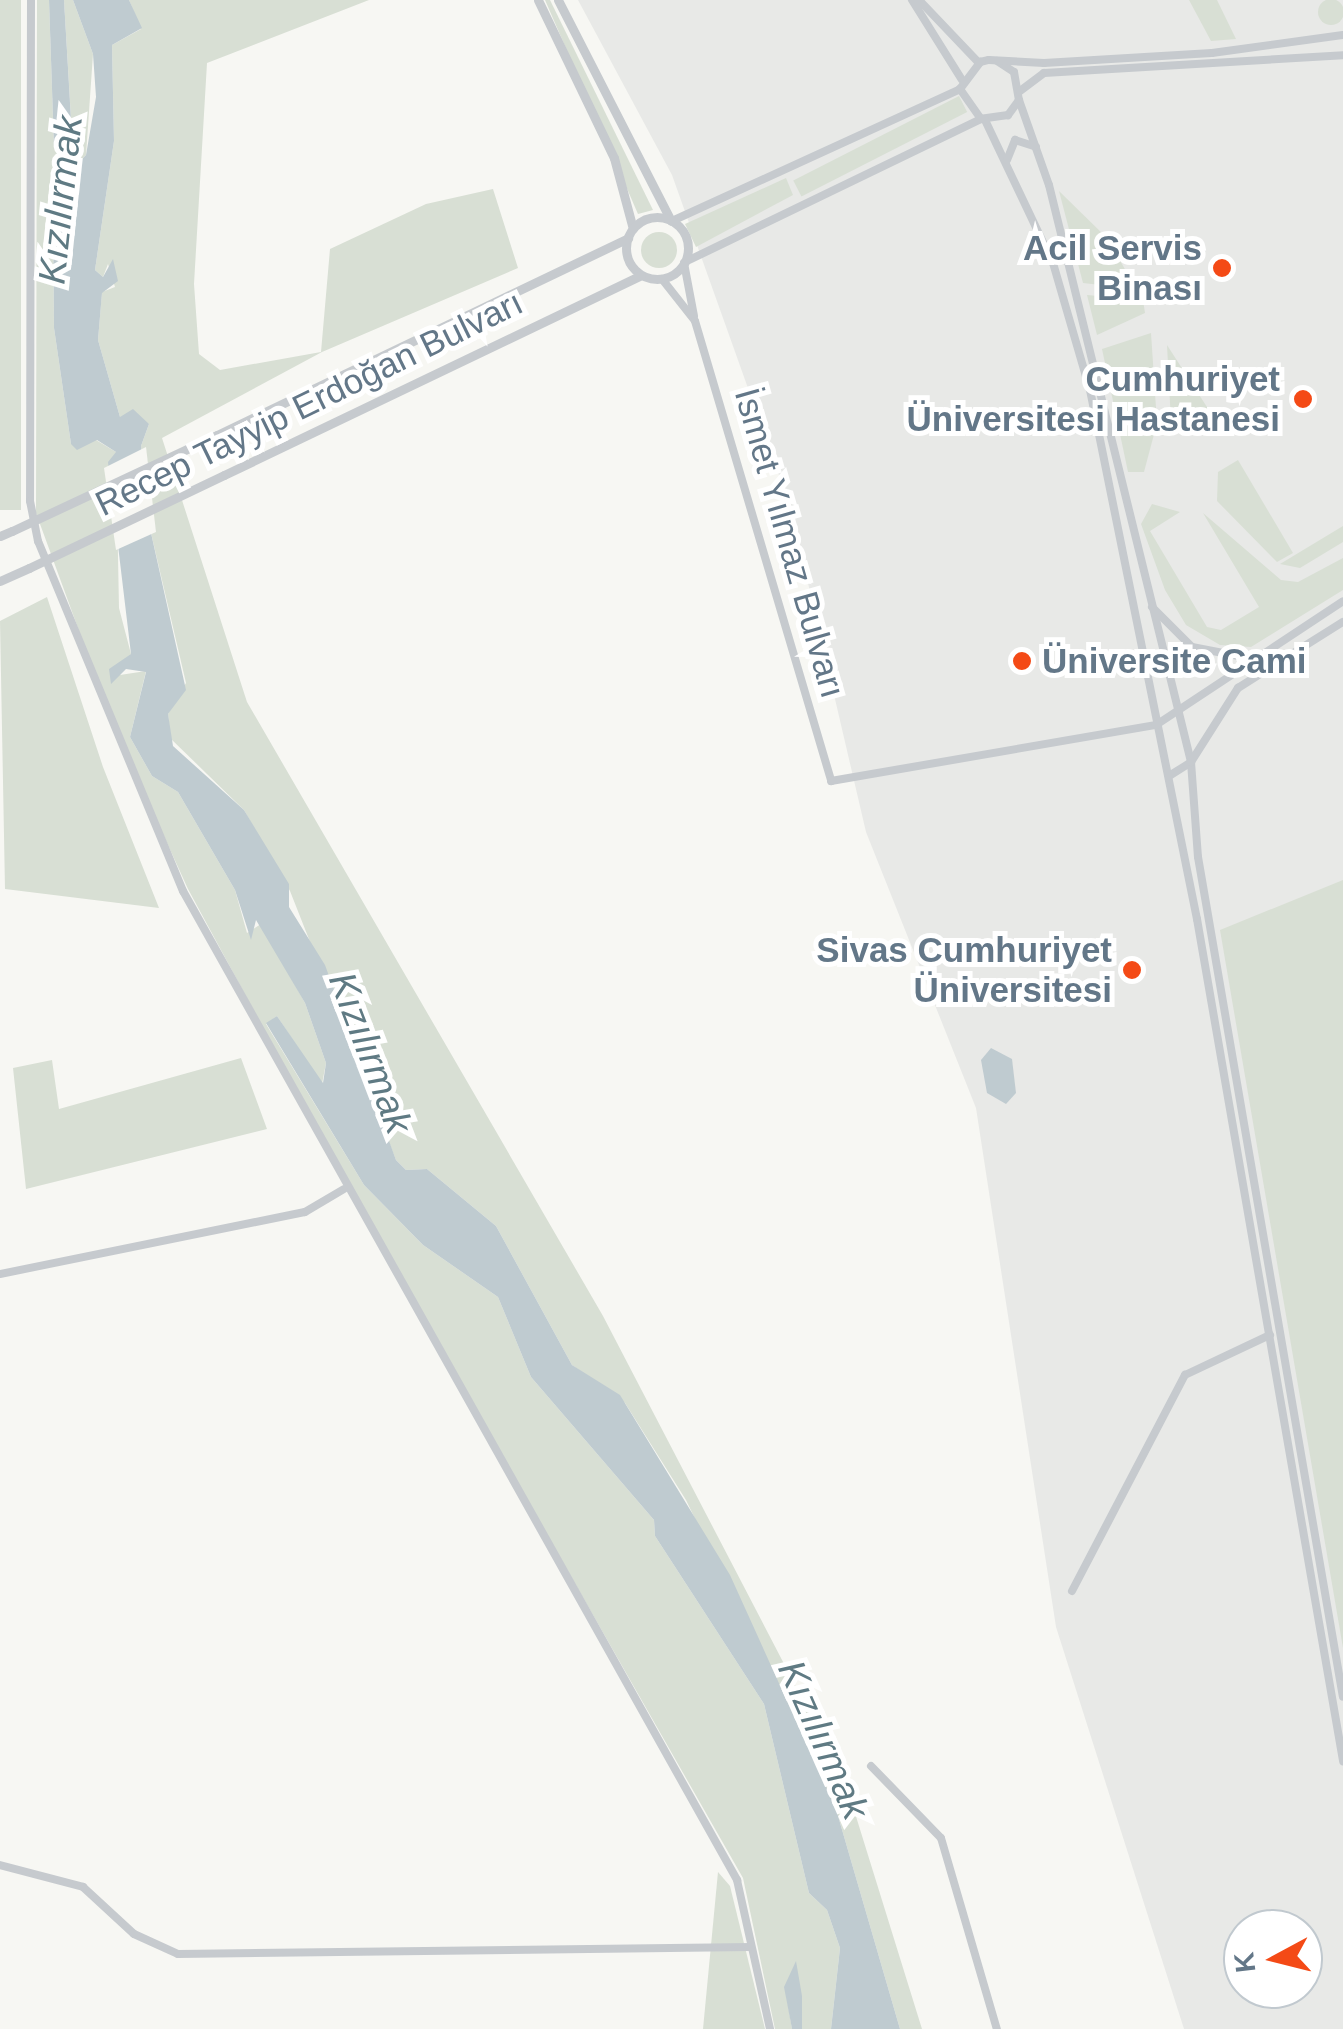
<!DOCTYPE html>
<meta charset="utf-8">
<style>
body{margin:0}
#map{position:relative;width:1343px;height:2029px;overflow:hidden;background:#f7f7f3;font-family:Helvetica,sans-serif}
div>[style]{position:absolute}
.built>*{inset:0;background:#e8e9e7}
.green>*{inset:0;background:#d8dfd4;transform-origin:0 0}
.round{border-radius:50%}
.water>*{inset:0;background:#bfcbd0}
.pier>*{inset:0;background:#f7f7f3}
.minor>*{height:8px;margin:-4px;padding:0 4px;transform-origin:4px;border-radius:4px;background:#c6cace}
.tertiary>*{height:9px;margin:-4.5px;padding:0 4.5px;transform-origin:4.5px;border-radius:4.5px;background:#c6cace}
.tertiary>.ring{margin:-4.5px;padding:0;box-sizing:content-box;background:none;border:9px solid #c6cace;border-radius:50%}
.tertiary-bridge>*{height:9px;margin:-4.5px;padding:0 4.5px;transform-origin:4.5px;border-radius:4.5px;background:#c6cace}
.dots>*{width:28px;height:28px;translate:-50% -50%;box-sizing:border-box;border:5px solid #fff;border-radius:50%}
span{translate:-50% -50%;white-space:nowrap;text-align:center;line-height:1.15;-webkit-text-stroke:10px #fff;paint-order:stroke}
.poi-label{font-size:35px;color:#637788;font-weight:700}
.right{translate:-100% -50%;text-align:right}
.left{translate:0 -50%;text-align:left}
.street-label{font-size:35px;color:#637788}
.water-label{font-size:38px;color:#5f7a83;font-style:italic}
.north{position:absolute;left:1223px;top:1909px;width:100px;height:100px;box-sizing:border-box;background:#fff;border:2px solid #c1c9cf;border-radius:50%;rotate:263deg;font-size:28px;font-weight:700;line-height:40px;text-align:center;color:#637788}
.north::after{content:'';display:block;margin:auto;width:35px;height:45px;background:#f44a16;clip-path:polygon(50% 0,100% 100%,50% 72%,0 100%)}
</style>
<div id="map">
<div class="built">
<div style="clip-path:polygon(evenodd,578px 0,1343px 0,1343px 2029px,1184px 2029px,1056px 1627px,976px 1108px,866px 832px,790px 506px,672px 175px,578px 0,1243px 1929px,1303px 1929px,1303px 1989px,1243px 1989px,1243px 1929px)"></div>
</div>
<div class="green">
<div class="round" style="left:1318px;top:-1px;width:26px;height:26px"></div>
<div style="left:0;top:0;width:21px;height:510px"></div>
<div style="clip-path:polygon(37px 0,49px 0,54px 148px,73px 153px,64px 0,73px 0,93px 54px,86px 155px,59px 183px,53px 210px,54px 328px,71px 444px,96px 440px,116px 452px,119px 608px,131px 654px,120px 675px,146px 671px,130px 737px,152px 776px,178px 792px,235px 890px,247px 933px,261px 924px,305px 1003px,326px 1063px,322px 1084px,277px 1016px,266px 1024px,364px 1185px,423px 1245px,498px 1297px,531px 1377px,654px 1520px,655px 1536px,764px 1704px,809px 1893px,827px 1910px,840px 1948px,831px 2029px,802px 2029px,802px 1996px,785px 1987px,792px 2029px,775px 2029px,743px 1878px,349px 1187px,188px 889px,113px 724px,36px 513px)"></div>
<div style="clip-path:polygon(129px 0,369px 0,207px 63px,194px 284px,199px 354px,220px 370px,321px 352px,330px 249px,426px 204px,493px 189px,518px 268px,322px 352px,162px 438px,247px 702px,603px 1316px,845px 1781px,922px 2029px,900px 2029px,836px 1809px,686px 1500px,625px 1403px,572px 1365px,496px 1226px,427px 1169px,406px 1170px,396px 1160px,290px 891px,244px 810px,170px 738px,168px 714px,186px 683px,151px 533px,141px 446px,149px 424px,120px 417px,98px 340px,102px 292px,115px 287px,108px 264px,103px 277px,95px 270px,114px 141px,112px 45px,141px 29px)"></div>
<div style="clip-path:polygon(545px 0,550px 0,653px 210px,638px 214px)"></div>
<div style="clip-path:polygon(1189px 0,1217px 0,1236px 39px,1211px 41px)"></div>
<div style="left:959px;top:96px;width:18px;height:186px;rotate:63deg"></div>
<div style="clip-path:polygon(786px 178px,793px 195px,696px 247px,685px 224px)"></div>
<div style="clip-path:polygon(1059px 191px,1108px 239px,1136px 289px,1083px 283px)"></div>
<div class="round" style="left:641px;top:232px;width:36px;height:36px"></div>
<div style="clip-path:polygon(1087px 295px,1143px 300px,1145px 313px,1097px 335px)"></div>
<div style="clip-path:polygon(1151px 333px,1157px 423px,1144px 472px,1128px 472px,1102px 349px)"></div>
<div style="clip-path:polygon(1167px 345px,1216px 421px,1196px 433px,1171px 422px)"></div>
<div style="clip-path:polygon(1238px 460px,1293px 553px,1277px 562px,1217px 501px,1218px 472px)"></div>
<div style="clip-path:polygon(1152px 504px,1180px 512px,1150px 531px,1207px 627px,1221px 630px,1259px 607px,1203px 513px,1281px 580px,1298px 582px,1343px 558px,1343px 590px,1251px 647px,1220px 645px,1186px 625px,1165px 590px,1141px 524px)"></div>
<div style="clip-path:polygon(1343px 526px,1343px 542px,1300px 568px,1280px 564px)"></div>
<div style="clip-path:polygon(47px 597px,103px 767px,159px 908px,5px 889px,0 621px)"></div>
<div style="clip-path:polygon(1343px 880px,1343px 1648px,1220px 930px)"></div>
<div style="clip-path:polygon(241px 1058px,267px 1129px,26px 1189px,13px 1068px,52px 1060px,59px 1109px)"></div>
<div style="clip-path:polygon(718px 1872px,730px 1886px,765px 2029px,703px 2029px)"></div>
</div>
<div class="water">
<div style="clip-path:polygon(49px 0,64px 0,73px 154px,54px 148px)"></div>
<div style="clip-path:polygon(73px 0,129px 0,142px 28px,112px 45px,114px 141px,95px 270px,103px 277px,113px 259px,118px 281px,102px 293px,98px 340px,120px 417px,133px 409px,149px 424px,141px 446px,151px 533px,186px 690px,168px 714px,173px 746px,244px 810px,289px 884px,289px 907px,325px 965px,396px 1160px,406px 1170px,427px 1169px,496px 1226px,572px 1365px,620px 1395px,730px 1575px,836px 1809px,900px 2029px,831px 2029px,840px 1948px,827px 1910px,809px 1893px,764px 1704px,655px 1536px,654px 1520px,531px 1377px,498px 1297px,423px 1245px,364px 1185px,266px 1023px,277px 1016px,323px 1083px,326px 1063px,305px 1003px,256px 920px,251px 940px,235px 890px,178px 792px,152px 776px,130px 737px,146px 672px,126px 669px,111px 684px,109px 669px,131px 654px,108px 462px,116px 452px,97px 440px,77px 450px,71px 444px,54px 328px,53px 210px,59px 183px,86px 155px,96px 97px,93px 54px)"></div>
<div style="clip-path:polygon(991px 1048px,1012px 1059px,1016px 1093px,1006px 1104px,987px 1093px,981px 1060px)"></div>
<div style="clip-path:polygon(796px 1961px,802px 1996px,802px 2029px,792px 2029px,784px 1987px)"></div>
</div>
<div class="pier">
<div style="clip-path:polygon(146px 447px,156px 532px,116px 550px,104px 468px)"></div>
</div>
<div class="minor">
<div style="left:31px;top:0;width:501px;rotate:90.11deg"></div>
<div style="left:30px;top:501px;width:41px;rotate:78.7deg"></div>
<div style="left:38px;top:541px;width:379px;rotate:67.5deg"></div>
<div style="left:183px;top:891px;width:1134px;rotate:60.74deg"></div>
<div style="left:737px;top:1880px;width:153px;rotate:77.5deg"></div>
<div style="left:912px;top:0;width:94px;rotate:58deg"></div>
<div style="left:919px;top:0;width:87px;rotate:46.4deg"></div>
<div style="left:997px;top:61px;width:20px;rotate:33deg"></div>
<div style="left:1014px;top:72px;width:28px;rotate:80deg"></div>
<div style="left:1019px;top:100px;width:19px;rotate:126deg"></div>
<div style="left:1008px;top:115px;width:27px;rotate:172deg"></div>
<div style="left:981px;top:119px;width:37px;rotate:-125deg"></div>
<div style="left:960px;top:89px;width:34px;rotate:-53deg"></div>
<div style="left:980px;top:62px;width:9px;rotate:-13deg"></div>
<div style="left:989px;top:60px;width:55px;rotate:3.1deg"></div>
<div style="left:1044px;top:63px;width:168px;rotate:-3.4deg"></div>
<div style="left:1212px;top:53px;width:132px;rotate:-7.8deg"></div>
<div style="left:1020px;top:91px;width:30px;rotate:-37deg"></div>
<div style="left:1044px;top:73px;width:300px;rotate:-3.4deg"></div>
<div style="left:1019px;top:100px;width:90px;rotate:70.6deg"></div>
<div style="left:1049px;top:185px;width:594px;rotate:76.17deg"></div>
<div style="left:1191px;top:762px;width:95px;rotate:85.8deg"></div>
<div style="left:1198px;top:857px;width:852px;rotate:80.21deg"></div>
<div style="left:985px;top:120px;width:158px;rotate:64.6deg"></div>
<div style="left:1053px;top:263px;width:132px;rotate:73.8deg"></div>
<div style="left:1090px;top:390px;width:540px;rotate:78.57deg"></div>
<div style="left:1197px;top:919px;width:855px;rotate:80.16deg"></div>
<div style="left:1007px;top:160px;width:22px;rotate:-68deg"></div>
<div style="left:1015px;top:140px;width:22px;rotate:18deg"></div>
<div style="left:672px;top:221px;width:317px;rotate:-24.6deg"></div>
<div style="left:685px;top:262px;width:329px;rotate:-25.8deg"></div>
<div style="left:684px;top:263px;width:54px;rotate:79.3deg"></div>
<div style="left:662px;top:279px;width:53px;rotate:51.8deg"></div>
<div style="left:695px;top:321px;width:480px;rotate:73.5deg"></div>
<div style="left:831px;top:781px;width:330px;rotate:-9.8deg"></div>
<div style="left:1156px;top:725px;width:224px;rotate:-33.5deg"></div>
<div style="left:1152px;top:607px;width:57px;rotate:45deg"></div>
<div style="left:1192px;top:647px;width:58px;rotate:10.9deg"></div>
<div style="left:1169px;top:776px;width:26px;rotate:-32deg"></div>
<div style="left:1191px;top:762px;width:88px;rotate:-57.6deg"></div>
<div style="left:1238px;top:688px;width:124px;rotate:-32.2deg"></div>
<div style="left:0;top:1274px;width:311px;rotate:-11.5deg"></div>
<div style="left:305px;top:1212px;width:45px;rotate:-30.5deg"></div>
<div style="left:1072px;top:1591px;width:244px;rotate:-62.4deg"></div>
<div style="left:1185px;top:1375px;width:94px;rotate:-25.2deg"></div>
<div style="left:871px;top:1766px;width:100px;rotate:45.8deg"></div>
<div style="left:941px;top:1838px;width:199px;rotate:73.7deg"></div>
<div style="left:0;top:1865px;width:86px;rotate:14.8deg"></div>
<div style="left:83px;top:1887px;width:69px;rotate:42.7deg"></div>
<div style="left:134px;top:1934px;width:48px;rotate:24.4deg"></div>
<div style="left:178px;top:1954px;width:573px;rotate:-0.7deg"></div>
</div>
<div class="tertiary">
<div style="left:538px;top:0;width:175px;rotate:64.3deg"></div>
<div style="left:614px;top:158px;width:73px;rotate:75deg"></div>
<div style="left:558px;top:0;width:248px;rotate:62.9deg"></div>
<div class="ring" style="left:626px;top:217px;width:53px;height:53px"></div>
<div style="left:217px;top:435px;width:456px;rotate:-25.6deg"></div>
<div style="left:224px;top:475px;width:462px;rotate:-25.6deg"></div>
<div style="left:0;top:536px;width:13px;rotate:-23deg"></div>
<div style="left:0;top:581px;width:32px;rotate:-24deg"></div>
</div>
<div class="tertiary-bridge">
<div style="left:12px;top:531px;width:226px;rotate:-25.1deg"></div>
<div style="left:29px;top:568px;width:216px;rotate:-25.5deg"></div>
</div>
<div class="dots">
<div style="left:1222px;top:268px;background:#f44a16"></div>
<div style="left:1303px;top:399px;background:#f44a16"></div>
<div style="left:1022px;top:661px;background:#f44a16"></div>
<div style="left:1132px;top:970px;background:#f44a16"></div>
</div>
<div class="poi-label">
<span class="right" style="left:1202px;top:268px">Acil Servis<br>Binası</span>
<span class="right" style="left:1280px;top:399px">Cumhuriyet<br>Üniversitesi Hastanesi</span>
<span class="left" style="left:1042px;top:661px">Üniversite Cami</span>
<span class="right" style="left:1112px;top:970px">Sivas Cumhuriyet<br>Üniversitesi</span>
</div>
<div class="street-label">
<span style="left:309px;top:403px;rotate:-26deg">Recep Tayyip Erdoğan Bulvarı</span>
<span style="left:790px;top:543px;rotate:74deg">İsmet Yılmaz Bulvarı</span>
</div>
<div class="water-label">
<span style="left:61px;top:200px;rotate:-84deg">Kızılırmak</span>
<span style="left:370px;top:1053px;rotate:69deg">Kızılırmak</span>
<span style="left:823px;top:1740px;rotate:66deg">Kızılırmak</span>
</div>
<div class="north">K</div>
</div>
